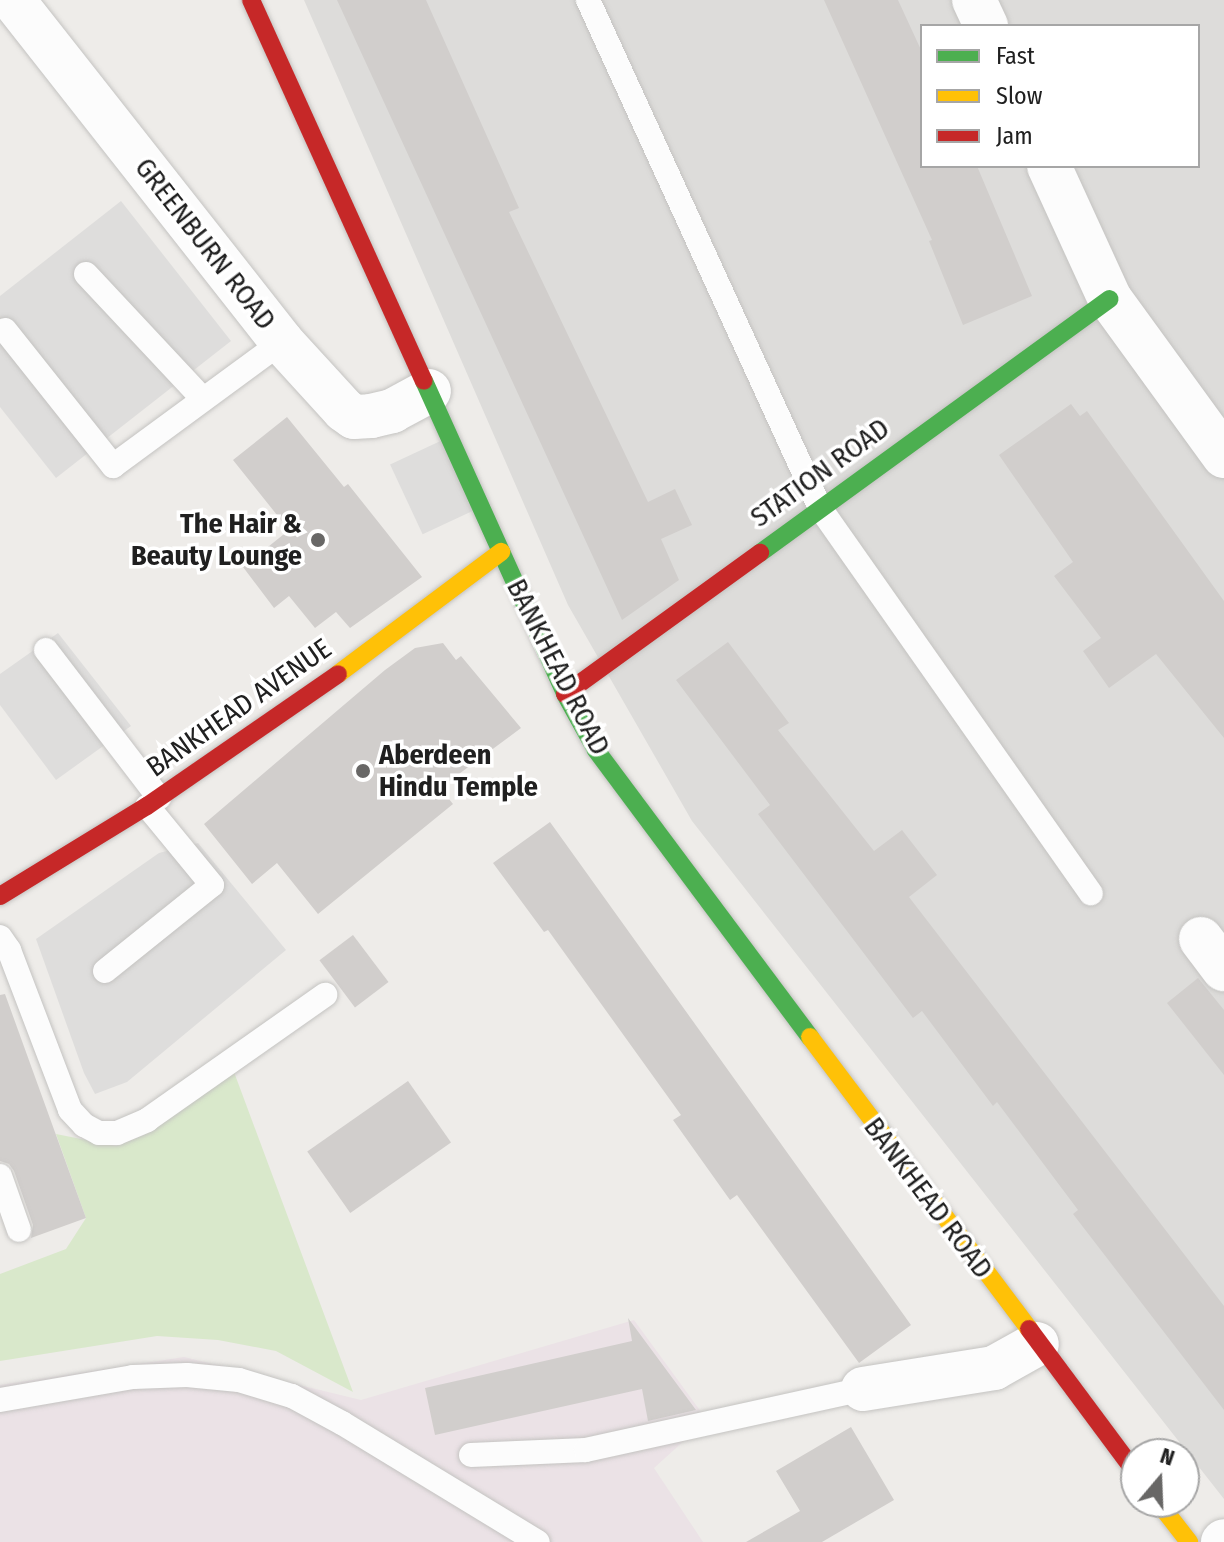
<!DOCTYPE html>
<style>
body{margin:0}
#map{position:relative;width:1224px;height:1542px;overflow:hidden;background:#eeece9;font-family:"Fira Sans Condensed",sans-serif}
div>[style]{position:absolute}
.residential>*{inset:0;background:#dddcda}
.industrial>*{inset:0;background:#ebe2e6}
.grass>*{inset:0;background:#d9e8cb}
.parking>*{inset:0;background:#dedddc;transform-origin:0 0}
.building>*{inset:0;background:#d1cecc;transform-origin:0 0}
.roads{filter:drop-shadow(0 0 2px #c4c3c1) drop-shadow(0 0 2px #c4c3c1)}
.lane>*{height:24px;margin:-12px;padding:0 12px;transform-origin:12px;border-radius:12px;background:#fcfcfc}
.street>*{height:44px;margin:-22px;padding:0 22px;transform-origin:22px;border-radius:22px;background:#fcfcfc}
.fast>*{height:18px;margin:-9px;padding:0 9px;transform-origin:9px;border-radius:9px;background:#4caf50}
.slow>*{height:18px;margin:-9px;padding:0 9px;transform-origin:9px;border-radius:9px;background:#ffc107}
.jam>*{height:18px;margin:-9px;padding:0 9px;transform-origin:9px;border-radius:9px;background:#c62828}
.dots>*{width:22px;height:22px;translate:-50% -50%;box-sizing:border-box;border:4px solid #fff;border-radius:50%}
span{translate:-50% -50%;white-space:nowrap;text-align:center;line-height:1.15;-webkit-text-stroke:7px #fff;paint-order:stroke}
.street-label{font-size:28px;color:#202020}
.poi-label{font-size:28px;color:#202020;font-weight:700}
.right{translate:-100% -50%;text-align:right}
.left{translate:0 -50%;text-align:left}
.legend{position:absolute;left:920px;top:24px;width:280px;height:144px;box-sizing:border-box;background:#fff;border:2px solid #a6a6a6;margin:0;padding:10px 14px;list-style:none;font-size:24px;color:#202020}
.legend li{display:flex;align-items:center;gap:16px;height:40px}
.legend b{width:40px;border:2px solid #a6a6a6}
.north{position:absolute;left:1120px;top:1438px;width:80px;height:80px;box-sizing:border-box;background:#fff;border:2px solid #a6a6a6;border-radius:50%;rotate:19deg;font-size:22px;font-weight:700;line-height:32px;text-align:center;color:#202020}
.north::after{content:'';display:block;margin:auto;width:28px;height:36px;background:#686766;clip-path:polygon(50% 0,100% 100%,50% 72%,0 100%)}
</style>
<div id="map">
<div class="residential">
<div style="clip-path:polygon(evenodd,304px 0,1224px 0,1224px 1499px,692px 821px,568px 605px,304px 0,922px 26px,1198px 26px,1198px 166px,922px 166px,922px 26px)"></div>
</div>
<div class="industrial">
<div style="clip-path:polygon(634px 1320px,707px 1420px,654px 1468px,703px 1542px,0 1542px,0 1385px,184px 1357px,361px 1400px)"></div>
</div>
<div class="grass">
<div style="clip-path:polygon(234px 1072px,353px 1392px,276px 1351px,218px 1340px,157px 1336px,0 1361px,0 1274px,66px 1249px,86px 1218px,56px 1134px,116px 1146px,144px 1135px)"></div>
</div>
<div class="parking">
<div style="clip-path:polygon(121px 201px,231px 341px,56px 478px,0 407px,0 296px)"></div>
<div style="left:449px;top:437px;width:77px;height:65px;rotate:65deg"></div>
<div style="clip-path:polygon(58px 633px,131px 726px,56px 780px,0 705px,0 674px)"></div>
<div style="clip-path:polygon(198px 843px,286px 950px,127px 1082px,95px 1094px,84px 1073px,36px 939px,159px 853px)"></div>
</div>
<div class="building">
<div style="clip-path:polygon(337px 0,426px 0,519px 208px,509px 212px,648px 502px,675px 489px,692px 525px,661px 539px,679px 580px,622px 620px)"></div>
<div style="clip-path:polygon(824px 0,898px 0,922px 52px,922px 166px,977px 166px,1032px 296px,963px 325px,929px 241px,932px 240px)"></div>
<div style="clip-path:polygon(1071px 404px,1080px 416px,1087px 411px,1224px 601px,1224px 738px,1156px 654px,1109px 688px,1083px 651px,1101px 638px,1054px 576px,1073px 562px,999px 455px)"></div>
<div style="clip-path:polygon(287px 417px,344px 487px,348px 484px,422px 577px,350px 628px,336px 612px,315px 628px,289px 596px,274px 608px,243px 567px,289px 530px,233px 460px)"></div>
<div style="clip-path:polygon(728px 642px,789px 723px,778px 730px,874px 851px,902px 830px,937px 875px,909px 897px,1224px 1306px,1224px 1410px,1073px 1214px,1078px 1210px,997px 1102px,993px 1106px,922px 1011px,913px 1018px,758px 814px,770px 805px,676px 680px)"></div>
<div style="clip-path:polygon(443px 643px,456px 660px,461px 656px,521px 728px,440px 788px,453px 804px,318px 914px,277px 863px,252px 884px,204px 824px,385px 670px,415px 648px)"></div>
<div style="clip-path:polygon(550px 822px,911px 1325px,859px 1363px,737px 1195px,730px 1200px,673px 1120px,681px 1115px,548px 930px,544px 932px,493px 863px)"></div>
<div style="left:353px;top:935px;width:59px;height:42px;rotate:53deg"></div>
<div style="clip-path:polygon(1198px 978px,1224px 1010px,1224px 1075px,1167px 1003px)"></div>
<div style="clip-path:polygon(5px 994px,86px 1218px,31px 1238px,33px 1225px,14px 1171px,9px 1164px,0 1161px,0 995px)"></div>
<div style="left:408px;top:1081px;width:75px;height:123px;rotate:55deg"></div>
<div style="clip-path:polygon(628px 1318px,696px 1410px,648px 1421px,642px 1389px,435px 1435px,425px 1388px,632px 1341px)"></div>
<div style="clip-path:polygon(851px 1427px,894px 1500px,822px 1542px,746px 1542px,800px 1511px,776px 1471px)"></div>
</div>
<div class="roads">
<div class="lane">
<div style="left:588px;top:0;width:558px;rotate:65.45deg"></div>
<div style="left:820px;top:508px;width:471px;rotate:54.9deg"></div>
<div style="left:86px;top:274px;width:170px;rotate:46.9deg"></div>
<div style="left:5px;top:330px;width:174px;rotate:51.5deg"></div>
<div style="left:113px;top:466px;width:210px;rotate:-36.3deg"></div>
<div style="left:46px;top:650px;width:186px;rotate:52.6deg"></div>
<div style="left:0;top:937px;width:16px;rotate:55deg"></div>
<div style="left:9px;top:950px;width:171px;rotate:69.1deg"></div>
<div style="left:70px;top:1110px;width:21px;rotate:47deg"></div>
<div style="left:84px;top:1125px;width:17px;rotate:28deg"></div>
<div style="left:99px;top:1133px;width:18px"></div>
<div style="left:117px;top:1133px;width:33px;rotate:-23deg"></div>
<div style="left:147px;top:1120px;width:218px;rotate:-35.1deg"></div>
<div style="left:105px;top:971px;width:137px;rotate:-38.8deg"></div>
<div style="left:212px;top:885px;width:102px;rotate:-129.4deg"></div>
<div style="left:0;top:1176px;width:57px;rotate:70.6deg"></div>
<div style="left:0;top:1400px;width:135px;rotate:-9.8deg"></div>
<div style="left:133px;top:1377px;width:54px;rotate:-2.1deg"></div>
<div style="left:187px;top:1375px;width:52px;rotate:5.5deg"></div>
<div style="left:239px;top:1380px;width:55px;rotate:16.8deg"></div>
<div style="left:292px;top:1396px;width:57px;rotate:28.4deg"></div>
<div style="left:342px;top:1423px;width:229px;rotate:31.3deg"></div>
<div style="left:471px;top:1455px;width:115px;rotate:-2.5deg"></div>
<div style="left:586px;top:1450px;width:284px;rotate:-12.4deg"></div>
</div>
<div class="street">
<div style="left:13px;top:0;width:435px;rotate:51.8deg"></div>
<div style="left:282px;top:342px;width:92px;rotate:47.6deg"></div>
<div style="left:344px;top:410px;width:12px;rotate:35deg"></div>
<div style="left:354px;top:417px;width:17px;rotate:-3deg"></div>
<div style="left:371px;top:416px;width:22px;rotate:-13deg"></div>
<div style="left:392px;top:411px;width:42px;rotate:-28.4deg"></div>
<div style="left:974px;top:0;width:29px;rotate:65deg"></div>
<div style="left:1049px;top:166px;width:146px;rotate:65.4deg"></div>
<div style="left:1110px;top:299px;width:194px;rotate:54deg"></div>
<div style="left:1201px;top:939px;width:38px;rotate:53deg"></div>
<div style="left:863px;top:1389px;width:133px;rotate:-9.1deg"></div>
<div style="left:994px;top:1368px;width:49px;rotate:-29.2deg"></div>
<div style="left:1223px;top:1542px;width:1px;rotate:-45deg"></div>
</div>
<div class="fast">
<div style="left:424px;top:381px;width:343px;rotate:65.7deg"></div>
<div style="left:565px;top:694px;width:64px;rotate:61deg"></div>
<div style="left:596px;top:750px;width:358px;rotate:53.3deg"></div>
<div style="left:760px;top:553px;width:432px;rotate:-36deg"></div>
</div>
<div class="slow">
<div style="left:338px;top:674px;width:204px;rotate:-36.8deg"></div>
<div style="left:810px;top:1037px;width:365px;rotate:53.1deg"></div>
<div style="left:1158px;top:1502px;width:51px;rotate:52.2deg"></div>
</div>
<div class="jam">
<div style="left:251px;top:0;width:418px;rotate:65.6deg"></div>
<div style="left:565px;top:694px;width:241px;rotate:-35.9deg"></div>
<div style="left:0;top:896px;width:172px;rotate:-31.5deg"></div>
<div style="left:147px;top:806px;width:232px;rotate:-34.6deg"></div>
<div style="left:1029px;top:1329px;width:179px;rotate:53.4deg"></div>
</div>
</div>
<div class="dots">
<div style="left:318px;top:540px;background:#686766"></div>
<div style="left:363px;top:771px;background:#686766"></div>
</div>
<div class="street-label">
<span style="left:205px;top:244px;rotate:52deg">GREENBURN ROAD</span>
<span style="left:820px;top:473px;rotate:-36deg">STATION ROAD</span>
<span style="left:558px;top:667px;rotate:63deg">BANKHEAD ROAD</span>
<span style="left:239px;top:708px;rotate:-35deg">BANKHEAD AVENUE</span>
<span style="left:928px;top:1198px;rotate:53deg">BANKHEAD ROAD</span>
</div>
<div class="poi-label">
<span class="right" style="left:302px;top:540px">The Hair &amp;<br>Beauty Lounge</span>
<span class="left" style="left:379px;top:771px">Aberdeen<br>Hindu Temple</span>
</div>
<ul class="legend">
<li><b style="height:10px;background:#4caf50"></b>Fast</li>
<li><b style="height:10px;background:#ffc107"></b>Slow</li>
<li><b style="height:10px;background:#c62828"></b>Jam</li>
</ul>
<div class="north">N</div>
</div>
